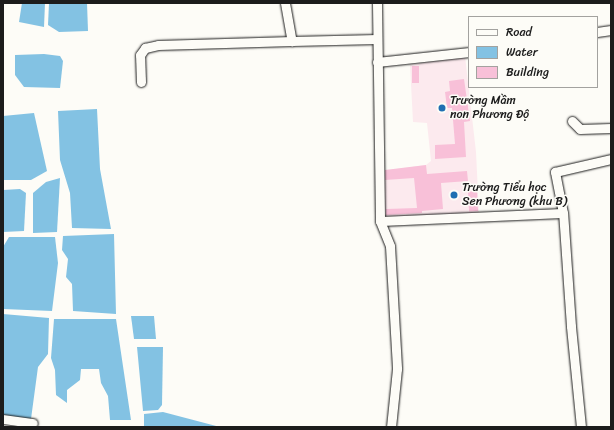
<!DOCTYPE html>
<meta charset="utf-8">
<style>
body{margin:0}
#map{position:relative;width:614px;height:430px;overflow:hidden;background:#fdfcf7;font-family:Sriracha,sans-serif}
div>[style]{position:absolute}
.built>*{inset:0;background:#fceaee}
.water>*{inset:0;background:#83c2e3}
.building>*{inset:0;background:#f8c0d8;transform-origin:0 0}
.roads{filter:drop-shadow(0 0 1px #1c1c1c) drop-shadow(0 0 1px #1c1c1c)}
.minor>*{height:9px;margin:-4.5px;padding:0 4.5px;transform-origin:4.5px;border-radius:4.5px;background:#fdfcf7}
.dots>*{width:11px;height:11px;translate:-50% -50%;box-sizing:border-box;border:2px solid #fdfcf7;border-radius:50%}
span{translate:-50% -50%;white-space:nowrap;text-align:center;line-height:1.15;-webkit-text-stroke:3px #fdfcf7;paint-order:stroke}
.poi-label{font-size:12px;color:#1c1c1c}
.left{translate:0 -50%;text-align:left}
.frame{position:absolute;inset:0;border:4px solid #1c1c1c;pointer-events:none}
.legend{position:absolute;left:468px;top:16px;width:130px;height:72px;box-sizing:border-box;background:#fdfcf7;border:1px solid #a3a29f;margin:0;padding:5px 7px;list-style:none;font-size:12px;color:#1c1c1c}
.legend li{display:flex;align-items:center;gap:8px;height:20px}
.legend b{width:20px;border:1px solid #a3a29f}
</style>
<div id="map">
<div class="built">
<div style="clip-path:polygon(465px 56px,476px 152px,479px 213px,384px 218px,382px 171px,426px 165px,431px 161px,427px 123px,413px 122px,410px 65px)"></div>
</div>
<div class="water">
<div style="clip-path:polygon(22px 3px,45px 3px,44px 27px,19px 22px)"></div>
<div style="clip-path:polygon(49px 3px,87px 3px,88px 31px,59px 32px,48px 25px)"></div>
<div style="clip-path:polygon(44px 54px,60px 56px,63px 61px,60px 88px,24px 87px,15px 75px,15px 55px)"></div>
<div style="clip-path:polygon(97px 109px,100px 169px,111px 229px,72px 228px,70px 193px,60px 160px,58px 111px)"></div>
<div style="clip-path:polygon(34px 113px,47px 171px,31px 180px,3px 180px,3px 116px)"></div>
<div style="clip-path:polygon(60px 178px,57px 232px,33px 233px,33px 193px,46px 182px)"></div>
<div style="clip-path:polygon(20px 189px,26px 193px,24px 231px,3px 232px,3px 190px)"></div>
<div style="clip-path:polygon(114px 234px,116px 314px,73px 311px,72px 284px,66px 277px,68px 259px,62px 250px,63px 236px)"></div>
<div style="clip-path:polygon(9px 237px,55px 237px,58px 263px,52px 311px,3px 309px,3px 247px)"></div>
<div style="clip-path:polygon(3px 314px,49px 318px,48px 354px,38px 367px,31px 419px,3px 415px)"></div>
<div style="clip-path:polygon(131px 316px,154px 316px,156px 339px,134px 339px)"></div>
<div style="clip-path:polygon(54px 319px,116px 319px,131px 420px,110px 420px,108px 396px,101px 383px,99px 369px,81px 369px,80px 380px,67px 390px,67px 403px,56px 395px,55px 370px,51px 358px)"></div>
<div style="clip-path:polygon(137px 347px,163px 347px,162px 405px,158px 410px,143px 411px)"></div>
<div style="clip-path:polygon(163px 412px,220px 427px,144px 427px,144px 414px)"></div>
</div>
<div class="building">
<div style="left:412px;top:66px;width:7px;height:17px"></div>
<div style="clip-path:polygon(464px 79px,470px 121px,464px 122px,466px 157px,435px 159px,435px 145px,455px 144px,452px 108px,447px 108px,445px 92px,450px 91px,449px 81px)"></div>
<div style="clip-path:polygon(426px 165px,427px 174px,467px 171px,468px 181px,441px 183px,443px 209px,422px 211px,422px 213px,386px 215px,386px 209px,417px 208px,414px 178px,385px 180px,385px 170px)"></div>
<div style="left:477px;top:191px;width:20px;height:9px;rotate:87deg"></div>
</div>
<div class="roads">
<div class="minor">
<div style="left:285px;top:3px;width:39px;rotate:80deg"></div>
<div style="left:292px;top:41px;width:85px;rotate:-1.3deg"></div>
<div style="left:377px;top:3px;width:218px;rotate:89.2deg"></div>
<div style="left:380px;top:221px;width:27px;rotate:68deg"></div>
<div style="left:390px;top:246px;width:123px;rotate:86.7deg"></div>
<div style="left:397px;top:369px;width:58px;rotate:95.9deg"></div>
<div style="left:597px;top:32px;width:14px;rotate:-8deg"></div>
<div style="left:377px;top:62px;width:93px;rotate:-6.2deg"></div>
<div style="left:141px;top:82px;width:27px;rotate:-92deg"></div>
<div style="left:140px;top:55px;width:9px;rotate:-54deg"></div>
<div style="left:145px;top:48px;width:13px;rotate:-13deg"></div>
<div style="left:158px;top:45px;width:134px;rotate:-1.7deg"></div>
<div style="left:572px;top:121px;width:11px;rotate:45deg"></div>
<div style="left:580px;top:129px;width:31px;rotate:-2deg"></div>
<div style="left:380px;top:221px;width:183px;rotate:-2.5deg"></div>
<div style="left:3px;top:419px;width:30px;rotate:8deg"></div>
<div style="left:581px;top:427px;width:101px;rotate:-95.7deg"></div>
<div style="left:571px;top:326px;width:113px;rotate:-94deg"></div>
<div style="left:563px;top:213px;width:42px;rotate:-101deg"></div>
<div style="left:555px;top:172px;width:57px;rotate:-13.1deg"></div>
</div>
</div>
<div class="dots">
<div style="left:442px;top:108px;background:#1f6fb2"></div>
<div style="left:454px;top:195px;background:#1f6fb2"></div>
</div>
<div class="poi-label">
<span class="left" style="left:450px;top:108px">Trường Mầm<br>non Phương Độ</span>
<span class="left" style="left:462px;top:195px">Trường Tiểu học<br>Sen Phương (khu B)</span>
</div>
<div class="frame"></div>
<ul class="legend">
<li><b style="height:5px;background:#fdfcf7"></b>Road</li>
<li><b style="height:11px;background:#83c2e3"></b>Water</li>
<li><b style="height:11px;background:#f8c0d8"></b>Building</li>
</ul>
</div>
